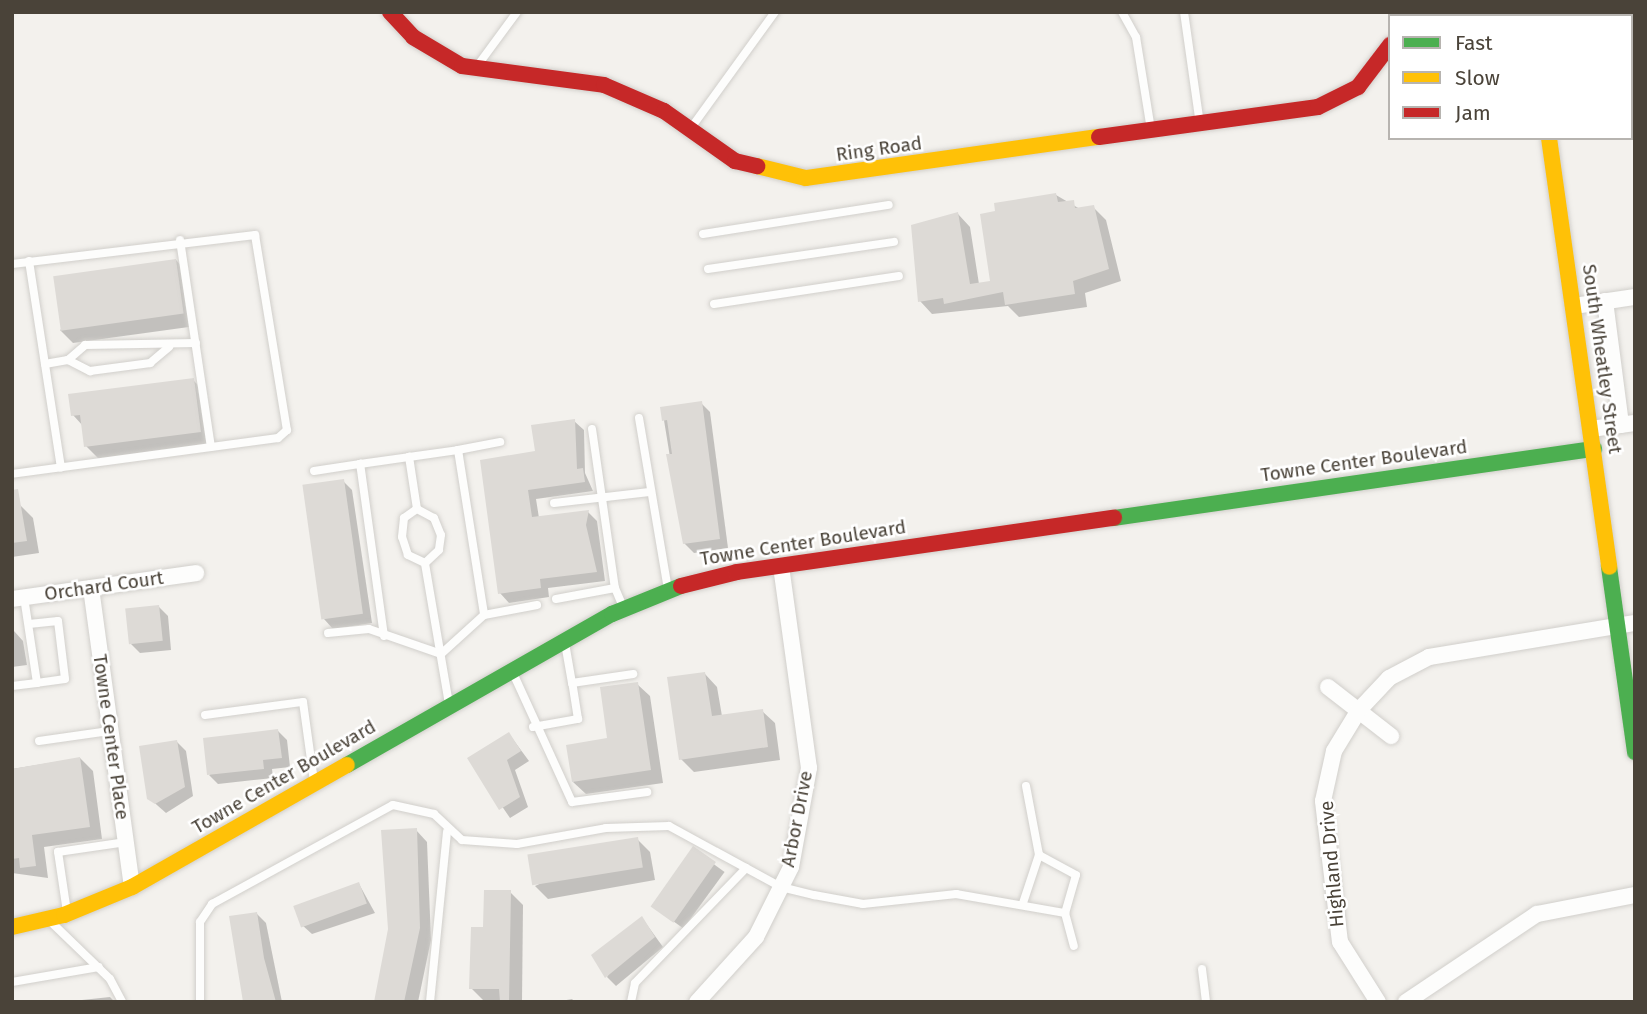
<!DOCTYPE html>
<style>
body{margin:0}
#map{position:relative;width:1647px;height:1014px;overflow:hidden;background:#f3f1ed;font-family:"Fira Sans",sans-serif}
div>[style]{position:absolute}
.shadow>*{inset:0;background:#0003;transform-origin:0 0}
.building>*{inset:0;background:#dddad6;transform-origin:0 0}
.roads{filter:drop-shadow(0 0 2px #d1cfcb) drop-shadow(0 0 2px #d1cfcb)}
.lane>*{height:8px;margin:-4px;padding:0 4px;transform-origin:4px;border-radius:4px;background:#fdfdfc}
.street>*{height:16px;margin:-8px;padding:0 8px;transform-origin:8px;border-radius:8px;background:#fdfdfc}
.fast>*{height:16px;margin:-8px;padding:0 8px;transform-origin:8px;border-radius:8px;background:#4caf50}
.slow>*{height:16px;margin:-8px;padding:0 8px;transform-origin:8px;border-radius:8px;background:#ffc107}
.jam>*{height:16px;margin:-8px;padding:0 8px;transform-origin:8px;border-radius:8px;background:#c62828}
span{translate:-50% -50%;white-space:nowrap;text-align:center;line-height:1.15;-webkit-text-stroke:5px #fff;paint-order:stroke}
.street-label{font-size:19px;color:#4a4339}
.frame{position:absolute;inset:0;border:14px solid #4a4339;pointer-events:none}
.legend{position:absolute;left:1388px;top:14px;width:245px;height:126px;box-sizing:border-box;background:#fff;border:2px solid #b7b4b0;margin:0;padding:9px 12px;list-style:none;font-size:21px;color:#4a4339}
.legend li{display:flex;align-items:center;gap:14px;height:35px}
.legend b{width:35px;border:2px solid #b7b4b0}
</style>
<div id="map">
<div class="shadow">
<div style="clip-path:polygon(1056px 195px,1080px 209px,1093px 207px,1106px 220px,1121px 281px,1085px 293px,1087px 307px,1019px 317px,1008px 306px,932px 314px,920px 301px,958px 214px,970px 227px,979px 284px,992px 282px)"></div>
<div style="clip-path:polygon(176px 260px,188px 273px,196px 326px,73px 343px,60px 330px)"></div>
<div style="clip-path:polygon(193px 380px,206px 393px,213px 444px,99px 459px,86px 446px,83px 426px,73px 415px)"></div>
<div style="clip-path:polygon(701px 403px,710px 412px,728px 548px,694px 553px,684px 543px,662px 408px)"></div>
<div style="clip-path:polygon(574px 421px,584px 430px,585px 473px,593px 491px,536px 499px,539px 518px,588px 512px,597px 521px,605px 581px,548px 588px,549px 597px,509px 603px,500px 593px,537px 452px)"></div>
<div style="clip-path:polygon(343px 481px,352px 490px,372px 623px,333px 629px,324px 619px)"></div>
<div style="clip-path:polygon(20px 505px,33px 518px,39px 553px,12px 557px,12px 506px)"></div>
<div style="clip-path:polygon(158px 606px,168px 616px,171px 650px,140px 653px,131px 644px)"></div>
<div style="clip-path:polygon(14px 631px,23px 641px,27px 665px,12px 667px)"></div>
<div style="clip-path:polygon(705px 674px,717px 687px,722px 716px,762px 711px,775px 723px,780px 760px,694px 772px,681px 759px)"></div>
<div style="clip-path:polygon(637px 684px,650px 696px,663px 783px,586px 794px,573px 782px,609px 740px)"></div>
<div style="clip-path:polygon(278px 731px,287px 740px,290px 767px,272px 769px,273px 778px,218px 784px,209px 775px)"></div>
<div style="clip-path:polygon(509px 734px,529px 761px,515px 770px,528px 807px,510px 818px,469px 758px)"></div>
<div style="clip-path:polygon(177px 742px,186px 751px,193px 796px,166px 813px,149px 798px)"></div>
<div style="clip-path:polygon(80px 758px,93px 771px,102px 839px,44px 847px,48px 878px,12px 873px,12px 769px)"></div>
<div style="clip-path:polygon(416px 830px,427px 842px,431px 940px,418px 1002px,376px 1002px)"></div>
<div style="clip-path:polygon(637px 839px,650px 852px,655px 880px,548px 899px,535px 886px)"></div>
<div style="left:693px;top:849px;width:39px;height:70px;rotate:36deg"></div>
<div style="clip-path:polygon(359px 884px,375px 913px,312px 934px,302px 925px)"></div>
<div style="clip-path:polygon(510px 892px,523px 905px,522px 1001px,484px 1001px,471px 988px,485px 929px)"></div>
<div style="clip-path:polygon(256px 913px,266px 923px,282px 1002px,245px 1002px)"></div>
<div style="clip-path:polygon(642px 918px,663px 947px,616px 986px,607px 977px)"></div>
<div style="clip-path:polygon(110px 997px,115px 1002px,63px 1002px)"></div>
<div style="clip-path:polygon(572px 999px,575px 1002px,555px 1002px)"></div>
</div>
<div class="building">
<div style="clip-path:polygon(1056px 193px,1058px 202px,1074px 200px,1075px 208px,1094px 205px,1109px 269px,1073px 281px,1075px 294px,1005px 305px,1003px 292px,944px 304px,943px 298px,918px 302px,911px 225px,958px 212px,970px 284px,990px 281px,980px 214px,995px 211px,994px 203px)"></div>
<div style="left:176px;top:259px;width:55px;height:124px;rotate:82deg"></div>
<div style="clip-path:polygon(194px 378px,201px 432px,84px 447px,80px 415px,71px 416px,68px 394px)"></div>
<div style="clip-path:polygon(702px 401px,720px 539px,683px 544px,666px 454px,672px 454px,667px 420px,662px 421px,660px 407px)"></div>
<div style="clip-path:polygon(575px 419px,577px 469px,583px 468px,585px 482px,528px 490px,532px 517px,589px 510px,586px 525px,597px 572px,540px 579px,541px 588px,498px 594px,480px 460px,535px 451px,531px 425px)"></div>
<div style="left:344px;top:479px;width:136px;height:42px;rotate:82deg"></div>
<div style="clip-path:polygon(18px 489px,27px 541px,12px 543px,12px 490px)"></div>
<div style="left:159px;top:605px;width:36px;height:34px;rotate:84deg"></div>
<div style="clip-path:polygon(705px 672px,712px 716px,763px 709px,768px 747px,679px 760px,667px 677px)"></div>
<div style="clip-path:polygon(638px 682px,651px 770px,572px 782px,566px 745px,607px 738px,600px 687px)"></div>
<div style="clip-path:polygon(278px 729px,282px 758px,263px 760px,264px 769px,207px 775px,203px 738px)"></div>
<div style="clip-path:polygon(509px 732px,521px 751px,507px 760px,520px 797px,499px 810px,467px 758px)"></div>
<div style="clip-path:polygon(177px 740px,185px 787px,155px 804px,147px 799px,139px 746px)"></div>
<div style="clip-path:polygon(80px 757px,90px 827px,32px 835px,36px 866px,20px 868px,19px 858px,12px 859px,12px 769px)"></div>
<div style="clip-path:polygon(417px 828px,420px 928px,404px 1002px,374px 1002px,388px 929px,381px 830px)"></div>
<div style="left:638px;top:837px;width:31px;height:112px;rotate:81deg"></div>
<div style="left:693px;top:846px;width:28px;height:74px;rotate:35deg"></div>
<div style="left:359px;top:882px;width:23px;height:70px;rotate:70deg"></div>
<div style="clip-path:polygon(484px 890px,511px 890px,509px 1002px,500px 1002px,499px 989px,469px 989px,471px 927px,483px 927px)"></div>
<div style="clip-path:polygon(257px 912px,264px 958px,276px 1002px,243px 1002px,229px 916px)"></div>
<div style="clip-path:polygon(642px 916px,655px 937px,605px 978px,591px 955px)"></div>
</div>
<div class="roads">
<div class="lane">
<div style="left:1122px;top:12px;width:29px;rotate:61deg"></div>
<div style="left:1136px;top:37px;width:94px;rotate:80.8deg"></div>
<div style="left:1184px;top:12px;width:113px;rotate:81.9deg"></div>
<div style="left:478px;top:65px;width:66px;rotate:-53.7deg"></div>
<div style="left:691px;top:128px;width:143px;rotate:-54.1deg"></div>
<div style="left:703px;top:234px;width:188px;rotate:-8.9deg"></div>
<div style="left:180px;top:240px;width:209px;rotate:81.5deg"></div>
<div style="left:29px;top:261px;width:209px;rotate:81.2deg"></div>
<div style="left:12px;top:264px;width:245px;rotate:-6.8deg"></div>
<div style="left:255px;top:235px;width:198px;rotate:80.7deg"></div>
<div style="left:287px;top:430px;width:12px;rotate:138deg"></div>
<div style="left:278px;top:438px;width:268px;rotate:172.3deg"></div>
<div style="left:708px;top:269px;width:188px;rotate:-8.3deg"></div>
<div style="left:714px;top:304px;width:187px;rotate:-8.6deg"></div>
<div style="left:68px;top:360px;width:25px;rotate:27deg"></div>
<div style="left:90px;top:371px;width:61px;rotate:-7.6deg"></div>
<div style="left:150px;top:363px;width:25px;rotate:-40deg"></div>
<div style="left:45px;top:364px;width:23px;rotate:-10deg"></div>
<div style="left:68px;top:360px;width:23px;rotate:-41deg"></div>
<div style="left:85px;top:345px;width:111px;rotate:-1deg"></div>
<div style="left:639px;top:418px;width:174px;rotate:80.4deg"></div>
<div style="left:592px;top:429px;width:161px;rotate:81.8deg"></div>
<div style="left:615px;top:588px;width:23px;rotate:67deg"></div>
<div style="left:458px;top:450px;width:43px;rotate:-10.8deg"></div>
<div style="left:314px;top:471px;width:47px;rotate:-8.7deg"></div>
<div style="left:554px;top:503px;width:96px;rotate:-6.6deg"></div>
<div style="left:417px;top:509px;width:19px;rotate:28deg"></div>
<div style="left:434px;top:518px;width:18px;rotate:68deg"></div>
<div style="left:441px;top:535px;width:15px;rotate:98deg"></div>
<div style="left:439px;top:550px;width:19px;rotate:137deg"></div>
<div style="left:556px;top:599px;width:60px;rotate:-10.6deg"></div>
<div style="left:29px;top:624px;width:29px;rotate:-6deg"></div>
<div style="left:58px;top:621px;width:58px;rotate:83.1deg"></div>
<div style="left:65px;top:679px;width:28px;rotate:172deg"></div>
<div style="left:328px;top:633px;width:41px;rotate:-5.6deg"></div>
<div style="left:369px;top:629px;width:76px;rotate:19.1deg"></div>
<div style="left:441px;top:654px;width:58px;rotate:-42.2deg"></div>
<div style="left:384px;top:636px;width:174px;rotate:-97.9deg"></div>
<div style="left:360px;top:464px;width:49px;rotate:-8.1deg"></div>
<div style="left:565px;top:643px;width:41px;rotate:80.1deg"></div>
<div style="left:572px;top:683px;width:62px;rotate:-8.4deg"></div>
<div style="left:513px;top:673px;width:142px;rotate:65.4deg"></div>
<div style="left:572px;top:802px;width:76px;rotate:-7.6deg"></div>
<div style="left:12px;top:686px;width:25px;rotate:-7deg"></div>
<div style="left:37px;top:683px;width:87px;rotate:-98.6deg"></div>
<div style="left:449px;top:704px;width:143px;rotate:-99.7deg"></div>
<div style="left:425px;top:563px;width:19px;rotate:-155deg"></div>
<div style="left:408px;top:555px;width:19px;rotate:-108deg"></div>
<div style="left:402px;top:537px;width:19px;rotate:-84deg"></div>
<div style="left:404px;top:518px;width:16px;rotate:-35deg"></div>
<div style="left:417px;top:509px;width:53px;rotate:-98.7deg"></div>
<div style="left:409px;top:457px;width:49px;rotate:-8.1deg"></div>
<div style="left:458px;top:450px;width:167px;rotate:81deg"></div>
<div style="left:484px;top:615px;width:54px;rotate:-10.7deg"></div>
<div style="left:205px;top:715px;width:99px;rotate:-7.6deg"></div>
<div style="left:303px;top:702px;width:80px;rotate:82.1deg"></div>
<div style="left:533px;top:727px;width:46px;rotate:-10.1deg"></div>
<div style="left:578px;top:719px;width:36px;rotate:-99deg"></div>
<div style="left:39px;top:741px;width:71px;rotate:-8.1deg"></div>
<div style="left:1026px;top:786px;width:70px;rotate:79.3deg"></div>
<div style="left:1023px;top:903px;width:51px;rotate:-71.6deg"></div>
<div style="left:1039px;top:855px;width:42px;rotate:28.4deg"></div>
<div style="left:1076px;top:875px;width:40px;rotate:106deg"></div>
<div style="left:67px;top:912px;width:61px;rotate:-98.5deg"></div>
<div style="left:58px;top:852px;width:69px;rotate:-8.4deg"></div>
<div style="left:50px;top:921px;width:83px;rotate:44deg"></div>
<div style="left:110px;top:979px;width:26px;rotate:62deg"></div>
<div style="left:1202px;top:969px;width:33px;rotate:83deg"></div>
<div style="left:12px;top:982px;width:88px;rotate:-9.8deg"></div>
<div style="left:200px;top:1002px;width:80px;rotate:-90deg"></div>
<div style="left:200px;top:922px;width:22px;rotate:-56deg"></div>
<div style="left:212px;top:904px;width:206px;rotate:-28.7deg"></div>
<div style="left:393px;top:805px;width:42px;rotate:12.4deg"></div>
<div style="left:434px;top:814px;width:38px;rotate:43deg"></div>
<div style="left:462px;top:840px;width:55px;rotate:4.2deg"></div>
<div style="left:517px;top:844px;width:90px;rotate:-10.2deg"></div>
<div style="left:606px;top:828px;width:63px;rotate:-1.8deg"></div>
<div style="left:669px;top:826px;width:128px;rotate:28.6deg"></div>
<div style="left:781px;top:887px;width:34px;rotate:14deg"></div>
<div style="left:814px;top:895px;width:50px;rotate:10.4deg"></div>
<div style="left:863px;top:904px;width:94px;rotate:-6.1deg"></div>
<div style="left:956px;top:894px;width:111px;rotate:9.9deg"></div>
<div style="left:1065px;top:913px;width:34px;rotate:75deg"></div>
<div style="left:430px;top:1002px;width:171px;rotate:-84.3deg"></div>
<div style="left:631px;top:1002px;width:19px;rotate:-78deg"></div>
<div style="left:635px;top:983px;width:160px;rotate:-46deg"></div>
</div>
<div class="street">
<div style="left:1412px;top:16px;width:4px;rotate:-63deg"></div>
<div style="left:1631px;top:41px;width:5px;rotate:-37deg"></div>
<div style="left:1605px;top:301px;width:125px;rotate:82.6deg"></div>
<div style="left:1574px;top:306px;width:62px;rotate:-8.4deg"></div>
<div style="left:1591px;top:429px;width:44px;rotate:-7.8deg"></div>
<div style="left:91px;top:588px;width:302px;rotate:82.2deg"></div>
<div style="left:12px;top:599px;width:186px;rotate:-8deg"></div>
<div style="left:1328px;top:687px;width:80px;rotate:37.9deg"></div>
<div style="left:697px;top:1002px;width:88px;rotate:-47.8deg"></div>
<div style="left:756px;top:937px;width:78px;rotate:-63.4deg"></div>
<div style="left:791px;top:867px;width:101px;rotate:-79.7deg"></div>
<div style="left:809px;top:768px;width:204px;rotate:-97.9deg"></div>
<div style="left:1378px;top:1002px;width:71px;rotate:-122.3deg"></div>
<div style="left:1340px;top:942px;width:142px;rotate:-96.9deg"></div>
<div style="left:1323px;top:801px;width:51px;rotate:-77.6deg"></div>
<div style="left:1334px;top:751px;width:48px;rotate:-58.6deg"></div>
<div style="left:1359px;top:710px;width:44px;rotate:-46.8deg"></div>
<div style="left:1389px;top:678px;width:45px;rotate:-27.7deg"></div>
<div style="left:1429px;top:657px;width:209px;rotate:-9.4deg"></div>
<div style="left:1406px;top:1002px;width:158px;rotate:-33.9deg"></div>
<div style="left:1537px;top:914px;width:100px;rotate:-11deg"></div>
</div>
<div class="fast">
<div style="left:1114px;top:518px;width:485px;rotate:-8.2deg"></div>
<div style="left:1609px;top:567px;width:187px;rotate:82deg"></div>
<div style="left:347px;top:765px;width:305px;rotate:-29.7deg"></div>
<div style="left:612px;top:614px;width:74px;rotate:-22.1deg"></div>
</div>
<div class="slow">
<div style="left:1549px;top:138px;width:433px;rotate:82deg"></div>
<div style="left:757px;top:166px;width:50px;rotate:13.8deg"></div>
<div style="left:806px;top:178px;width:296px;rotate:-8deg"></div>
<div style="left:12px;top:927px;width:53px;rotate:-13deg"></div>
<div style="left:64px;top:915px;width:74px;rotate:-22.4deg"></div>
<div style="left:132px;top:887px;width:247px;rotate:-29.6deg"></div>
</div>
<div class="jam">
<div style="left:390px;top:12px;width:34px;rotate:47deg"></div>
<div style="left:413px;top:37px;width:57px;rotate:30.6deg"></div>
<div style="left:462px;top:66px;width:143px;rotate:7.6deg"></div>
<div style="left:604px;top:85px;width:65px;rotate:23.4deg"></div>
<div style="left:664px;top:111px;width:87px;rotate:35.2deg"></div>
<div style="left:735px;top:161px;width:23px;rotate:13deg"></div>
<div style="left:1531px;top:12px;width:4px;rotate:76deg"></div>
<div style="left:1099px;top:137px;width:221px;rotate:-7.8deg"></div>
<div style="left:1318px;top:107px;width:45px;rotate:-26.6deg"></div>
<div style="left:1358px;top:87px;width:53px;rotate:-52.7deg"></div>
<div style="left:681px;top:586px;width:58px;rotate:-14deg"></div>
<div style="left:737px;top:572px;width:381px;rotate:-8.2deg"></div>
</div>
</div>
<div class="street-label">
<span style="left:879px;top:149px;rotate:-8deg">Ring Road</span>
<span style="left:1602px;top:359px;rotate:82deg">South Wheatley Street</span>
<span style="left:1364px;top:461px;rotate:-8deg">Towne Center Boulevard</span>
<span style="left:803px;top:543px;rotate:-9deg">Towne Center Boulevard</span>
<span style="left:104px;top:586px;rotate:-8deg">Orchard Court</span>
<span style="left:111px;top:737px;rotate:82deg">Towne Center Place</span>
<span style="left:284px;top:777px;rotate:-30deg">Towne Center Boulevard</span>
<span style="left:797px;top:819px;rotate:-79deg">Arbor Drive</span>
<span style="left:1332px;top:864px;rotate:-95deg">Highland Drive</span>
</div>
<div class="frame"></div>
<ul class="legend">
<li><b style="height:9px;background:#4caf50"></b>Fast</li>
<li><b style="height:9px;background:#ffc107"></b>Slow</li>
<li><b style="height:9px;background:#c62828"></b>Jam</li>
</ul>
</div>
